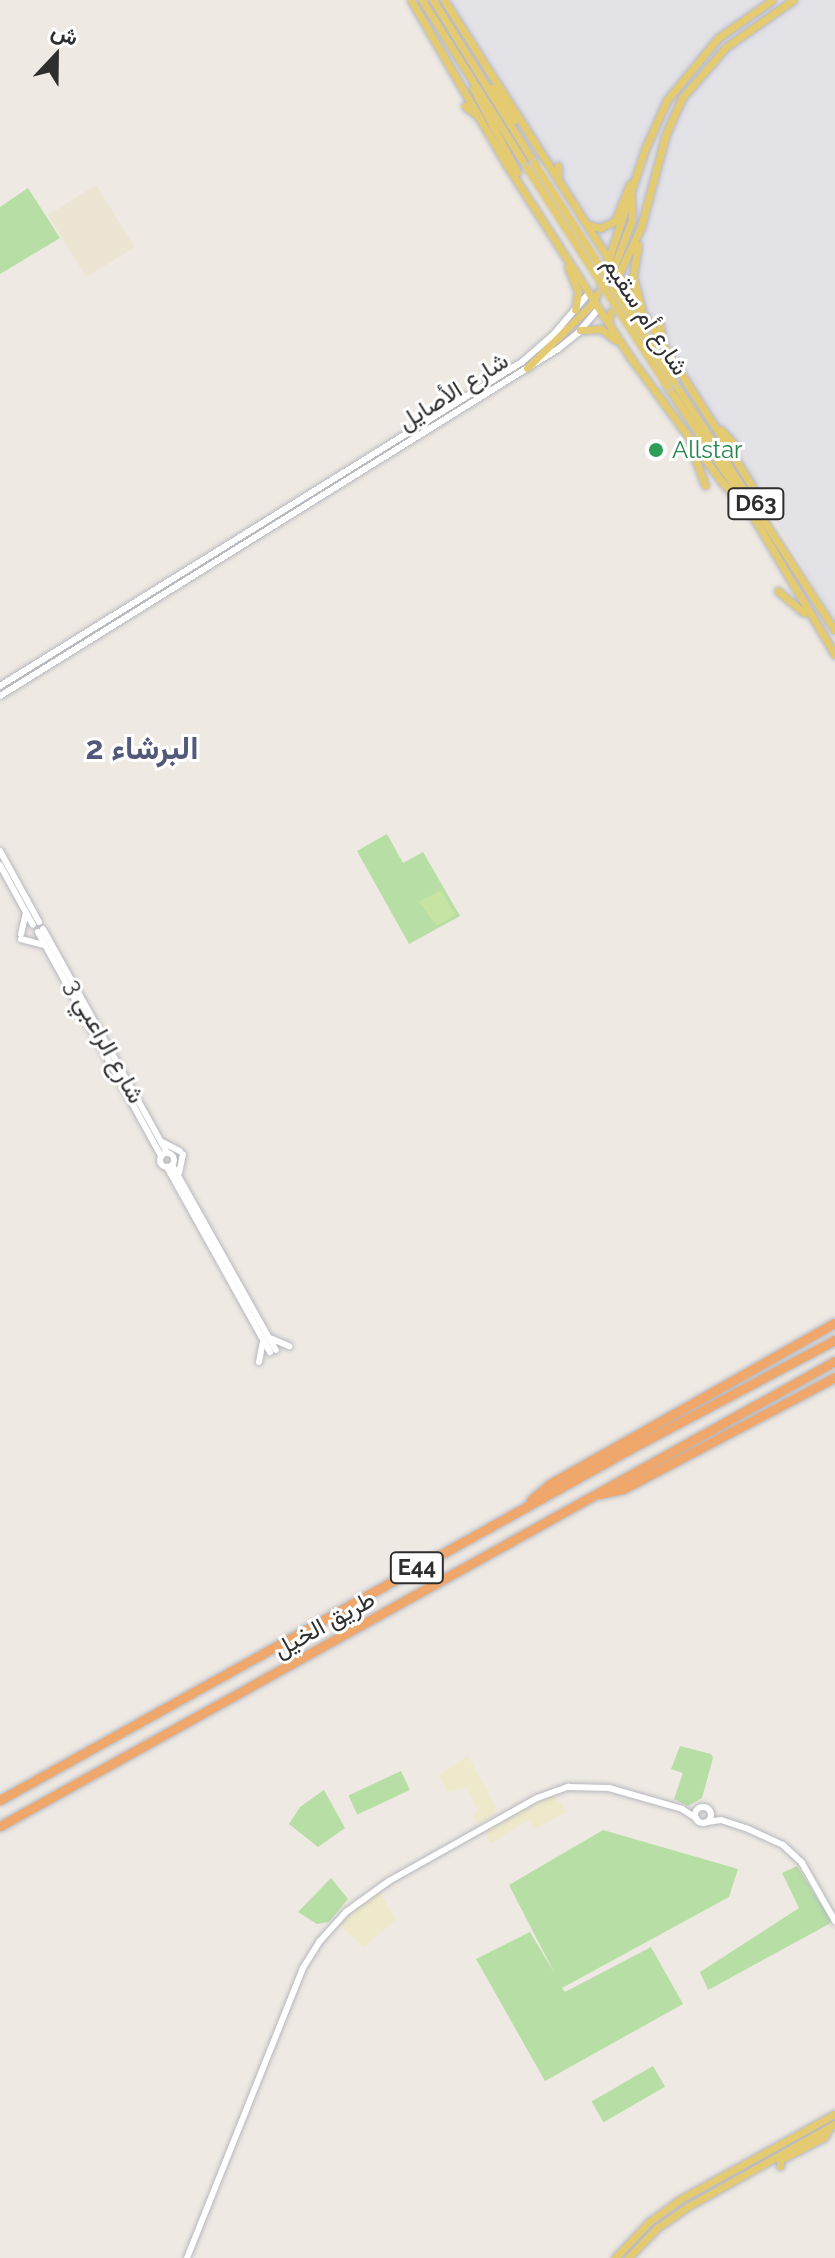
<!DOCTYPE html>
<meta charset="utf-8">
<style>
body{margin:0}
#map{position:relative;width:835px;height:2258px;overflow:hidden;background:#eee9e2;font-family:Raleway,Vazirmatn,sans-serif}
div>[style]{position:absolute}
.industrial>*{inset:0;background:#e3e2e7}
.education>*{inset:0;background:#ede5d4;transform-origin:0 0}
.green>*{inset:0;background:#b7dea5;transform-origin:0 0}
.sand>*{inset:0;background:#eee9ca}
.pitch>*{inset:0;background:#c7e4a2}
.roads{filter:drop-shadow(0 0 2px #b6b8c0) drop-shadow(0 0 2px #b6b8c0)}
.minor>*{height:6px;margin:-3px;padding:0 3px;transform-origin:3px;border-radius:3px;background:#fff}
.minor>.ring{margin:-3px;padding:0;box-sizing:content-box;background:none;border:6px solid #fff;border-radius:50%}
.major>*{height:7px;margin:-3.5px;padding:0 3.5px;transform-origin:3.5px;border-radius:3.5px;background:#e4cb71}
.highway>*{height:9px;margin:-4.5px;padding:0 4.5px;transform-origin:4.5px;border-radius:4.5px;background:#efa76c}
.bridges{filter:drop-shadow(0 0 2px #c9c9c9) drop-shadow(0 0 2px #c9c9c9)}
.major-bridge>*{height:7px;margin:-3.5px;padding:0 3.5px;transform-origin:3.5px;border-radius:3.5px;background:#e4cb71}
.dots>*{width:22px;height:22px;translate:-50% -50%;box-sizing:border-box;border:4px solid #fff;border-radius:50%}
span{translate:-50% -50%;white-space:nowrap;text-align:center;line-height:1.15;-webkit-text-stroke:6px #fff;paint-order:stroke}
.shield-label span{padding:2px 6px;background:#fff;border:2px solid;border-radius:6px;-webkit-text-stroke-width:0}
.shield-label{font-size:22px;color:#2e2e2e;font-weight:700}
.street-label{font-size:24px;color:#2e2e2e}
.leisure-label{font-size:24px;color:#27864d}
.left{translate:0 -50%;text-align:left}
.district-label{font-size:32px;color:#52597b;font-weight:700}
.north{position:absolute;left:16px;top:16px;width:80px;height:80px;-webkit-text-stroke:6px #fff;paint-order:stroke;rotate:22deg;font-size:22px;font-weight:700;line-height:32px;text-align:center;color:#2e2e2e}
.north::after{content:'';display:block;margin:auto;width:28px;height:36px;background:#2e2e2e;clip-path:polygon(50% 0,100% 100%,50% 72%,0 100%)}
</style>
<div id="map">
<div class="industrial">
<div style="clip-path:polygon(449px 0,835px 0,835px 621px,741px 463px)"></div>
</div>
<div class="education">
<div style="left:96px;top:185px;width:73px;height:57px;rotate:58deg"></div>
</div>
<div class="green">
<div style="clip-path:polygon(28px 188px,60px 238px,0 274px,0 207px)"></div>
<div style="clip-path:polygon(387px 834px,403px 863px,423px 852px,460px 916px,409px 944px,357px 851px)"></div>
<div style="clip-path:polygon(680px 1746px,711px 1754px,713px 1758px,702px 1798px,688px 1806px,674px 1799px,683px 1773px,671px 1769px)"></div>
<div style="left:401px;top:1771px;width:21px;height:58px;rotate:65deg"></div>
<div style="clip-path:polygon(324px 1790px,345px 1828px,318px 1847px,289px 1824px,300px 1807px)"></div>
<div style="clip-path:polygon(603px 1830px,738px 1869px,729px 1897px,562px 1988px,565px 1992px,651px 1947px,683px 2004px,545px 2081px,476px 1959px,530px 1932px,555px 1974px,509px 1885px)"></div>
<div style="clip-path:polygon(797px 1866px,831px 1920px,829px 1924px,708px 1990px,700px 1972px,799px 1908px,782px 1873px)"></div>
<div style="clip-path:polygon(331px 1878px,348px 1899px,329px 1922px,317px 1924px,298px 1912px)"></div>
<div style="left:653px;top:2066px;width:24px;height:71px;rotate:60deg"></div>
</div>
<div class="sand">
<div style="clip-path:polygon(468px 1756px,495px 1806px,495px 1814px,478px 1824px,472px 1817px,478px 1811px,467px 1787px,447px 1792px,439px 1775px)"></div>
<div style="clip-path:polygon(554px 1793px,557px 1803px,561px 1802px,566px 1812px,535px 1829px,528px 1820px,491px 1844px,485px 1830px)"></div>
<div style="clip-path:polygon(378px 1890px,396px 1920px,363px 1947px,339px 1924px)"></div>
</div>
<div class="pitch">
<div style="clip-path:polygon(441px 890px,455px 915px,437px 926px,419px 902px)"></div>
</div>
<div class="roads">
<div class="minor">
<div style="left:0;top:686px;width:614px;rotate:-31.83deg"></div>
<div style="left:522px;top:362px;width:43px;rotate:-41.2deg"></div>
<div style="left:554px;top:334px;width:54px;rotate:-49.5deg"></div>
<div style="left:0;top:696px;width:657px;rotate:-31.88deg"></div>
<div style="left:558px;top:349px;width:26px;rotate:-39deg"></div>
<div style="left:578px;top:333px;width:33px;rotate:-50deg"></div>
<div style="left:0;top:851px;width:81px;rotate:61.2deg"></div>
<div style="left:0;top:865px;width:68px;rotate:61.2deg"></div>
<div style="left:43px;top:929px;width:256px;rotate:61deg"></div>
<div style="left:38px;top:932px;width:256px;rotate:61.2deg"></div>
<div style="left:21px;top:934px;width:22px;rotate:-77deg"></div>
<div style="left:21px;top:939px;width:24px;rotate:15deg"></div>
<div style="left:162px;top:1142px;width:20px;rotate:27deg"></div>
<div class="ring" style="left:160px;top:1153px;width:8px;height:8px"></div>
<div style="left:172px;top:1165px;width:212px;rotate:60.7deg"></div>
<div style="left:167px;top:1167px;width:212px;rotate:60.9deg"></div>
<div style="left:179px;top:1173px;width:19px;rotate:-78deg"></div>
<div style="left:270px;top:1338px;width:21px;rotate:23deg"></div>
<div style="left:259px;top:1362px;width:21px;rotate:-79deg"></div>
<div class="ring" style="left:695px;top:1807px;width:10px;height:10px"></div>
<div style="left:707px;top:1822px;width:14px;rotate:-8deg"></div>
<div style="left:721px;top:1820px;width:26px;rotate:18deg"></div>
<div style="left:746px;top:1828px;width:41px;rotate:24.7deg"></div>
<div style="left:783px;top:1845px;width:26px;rotate:43deg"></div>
<div style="left:802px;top:1863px;width:67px;rotate:60.4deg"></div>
<div style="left:187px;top:2258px;width:312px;rotate:-68.2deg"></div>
<div style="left:303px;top:1968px;width:32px;rotate:-58deg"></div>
<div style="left:320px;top:1941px;width:39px;rotate:-48deg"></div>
<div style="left:346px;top:1912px;width:53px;rotate:-35.8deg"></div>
<div style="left:389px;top:1881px;width:170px;rotate:-29.3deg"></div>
<div style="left:537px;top:1798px;width:33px;rotate:-20deg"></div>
<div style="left:568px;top:1787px;width:41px;rotate:1.4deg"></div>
<div style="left:609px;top:1788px;width:76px;rotate:16deg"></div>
<div style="left:682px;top:1809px;width:17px;rotate:33deg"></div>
</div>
<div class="major">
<div style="left:411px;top:0;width:193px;rotate:59.9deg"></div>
<div style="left:508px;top:167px;width:226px;rotate:57.3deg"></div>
<div style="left:630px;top:357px;width:154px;rotate:53.7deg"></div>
<div style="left:721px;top:481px;width:44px;rotate:48.7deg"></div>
<div style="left:422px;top:0;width:198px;rotate:58deg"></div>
<div style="left:433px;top:0;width:192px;rotate:58.2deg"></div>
<div style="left:444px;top:0;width:500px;rotate:57.6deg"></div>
<div style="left:712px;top:422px;width:75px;rotate:58deg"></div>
<div style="left:752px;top:486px;width:20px;rotate:75deg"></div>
<div style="left:473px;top:88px;width:95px;rotate:62.4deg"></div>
<div style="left:492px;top:88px;width:39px;rotate:54deg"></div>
<div style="left:465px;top:106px;width:18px;rotate:38deg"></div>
<div style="left:558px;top:181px;width:15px;rotate:-90deg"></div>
<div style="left:586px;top:224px;width:15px;rotate:16deg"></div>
<div style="left:600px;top:228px;width:17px;rotate:-25deg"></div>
<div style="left:615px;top:221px;width:40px;rotate:-68deg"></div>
<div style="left:638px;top:245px;width:32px;rotate:99deg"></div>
<div style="left:633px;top:277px;width:31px;rotate:75deg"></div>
<div style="left:607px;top:264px;width:121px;rotate:-71.7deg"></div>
<div style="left:645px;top:149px;width:54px;rotate:-65.8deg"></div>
<div style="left:667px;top:100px;width:80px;rotate:-50.6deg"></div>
<div style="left:718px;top:38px;width:66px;rotate:-35.1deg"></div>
<div style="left:568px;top:267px;width:27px;rotate:68deg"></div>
<div style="left:578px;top:292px;width:18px;rotate:99deg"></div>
<div style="left:612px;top:272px;width:56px;rotate:-69deg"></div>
<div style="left:632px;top:220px;width:23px;rotate:-92deg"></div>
<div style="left:617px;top:278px;width:56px;rotate:-64.8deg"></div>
<div style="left:641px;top:227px;width:96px;rotate:-75deg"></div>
<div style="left:666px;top:134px;width:39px;rotate:-66deg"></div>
<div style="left:682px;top:98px;width:67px;rotate:-49.2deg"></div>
<div style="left:726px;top:47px;width:82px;rotate:-35deg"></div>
<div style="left:608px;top:322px;width:10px;rotate:-73deg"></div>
<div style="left:611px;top:312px;width:16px;rotate:-43deg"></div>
<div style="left:623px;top:301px;width:16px;rotate:40deg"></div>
<div style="left:659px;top:322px;width:22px;rotate:80deg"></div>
<div style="left:580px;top:330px;width:21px;rotate:-3deg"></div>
<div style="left:601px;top:329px;width:18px;rotate:38deg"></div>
<div style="left:527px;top:368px;width:88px;rotate:-44.5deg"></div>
<div style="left:590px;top:306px;width:23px;rotate:-59deg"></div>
<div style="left:602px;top:286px;width:26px;rotate:-77deg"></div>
<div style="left:673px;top:381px;width:297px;rotate:57deg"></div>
<div style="left:667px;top:386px;width:129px;rotate:56.1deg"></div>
<div style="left:739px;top:493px;width:188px;rotate:59.3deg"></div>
<div style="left:721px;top:430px;width:18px;rotate:47deg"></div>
<div style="left:690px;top:445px;width:43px;rotate:69.4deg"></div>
<div style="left:778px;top:591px;width:34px;rotate:40deg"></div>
<div style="left:780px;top:2166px;width:6px;rotate:-90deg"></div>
<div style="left:780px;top:2160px;width:50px;rotate:-27.6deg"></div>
<div style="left:824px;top:2137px;width:10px;rotate:-61deg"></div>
<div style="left:615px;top:2258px;width:50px;rotate:-46.6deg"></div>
<div style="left:649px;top:2222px;width:37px;rotate:-36deg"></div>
<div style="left:679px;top:2200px;width:178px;rotate:-28.9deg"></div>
<div style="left:628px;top:2258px;width:42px;rotate:-46deg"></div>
<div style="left:657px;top:2228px;width:37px;rotate:-35deg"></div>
<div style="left:687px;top:2207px;width:170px;rotate:-29.3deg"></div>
</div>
<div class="highway">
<div style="left:599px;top:1494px;width:25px;rotate:-12deg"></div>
<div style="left:623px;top:1489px;width:240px;rotate:-27.8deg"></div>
<div style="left:531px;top:1500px;width:25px;rotate:-40deg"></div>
<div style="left:550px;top:1484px;width:327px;rotate:-29.5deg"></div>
<div style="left:0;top:1800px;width:734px;rotate:-29.12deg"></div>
<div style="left:641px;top:1443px;width:220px;rotate:-28deg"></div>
<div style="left:0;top:1826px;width:956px;rotate:-29.11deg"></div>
</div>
</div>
<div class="bridges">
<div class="major-bridge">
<div style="left:534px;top:163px;width:259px;rotate:57.5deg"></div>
<div style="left:527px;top:168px;width:259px;rotate:57.3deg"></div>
</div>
</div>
<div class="dots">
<div style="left:656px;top:450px;background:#2e9e5b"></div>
</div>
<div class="shield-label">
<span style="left:756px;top:504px">D63</span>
<span style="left:417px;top:1568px">E44</span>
</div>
<div class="street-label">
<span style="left:646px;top:316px;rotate:57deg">شارع أم سقيم</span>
<span style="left:453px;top:391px;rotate:-32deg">شارع الأصايل</span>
<span style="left:105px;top:1041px;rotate:61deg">شارع الراعبي 3</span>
<span style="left:324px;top:1624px;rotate:-29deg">طريق الخيل</span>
</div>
<div class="leisure-label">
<span class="left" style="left:672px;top:450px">Allstar</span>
</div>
<div class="district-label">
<span style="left:142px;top:748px">البرشاء 2</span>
</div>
<div class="north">ش</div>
</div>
